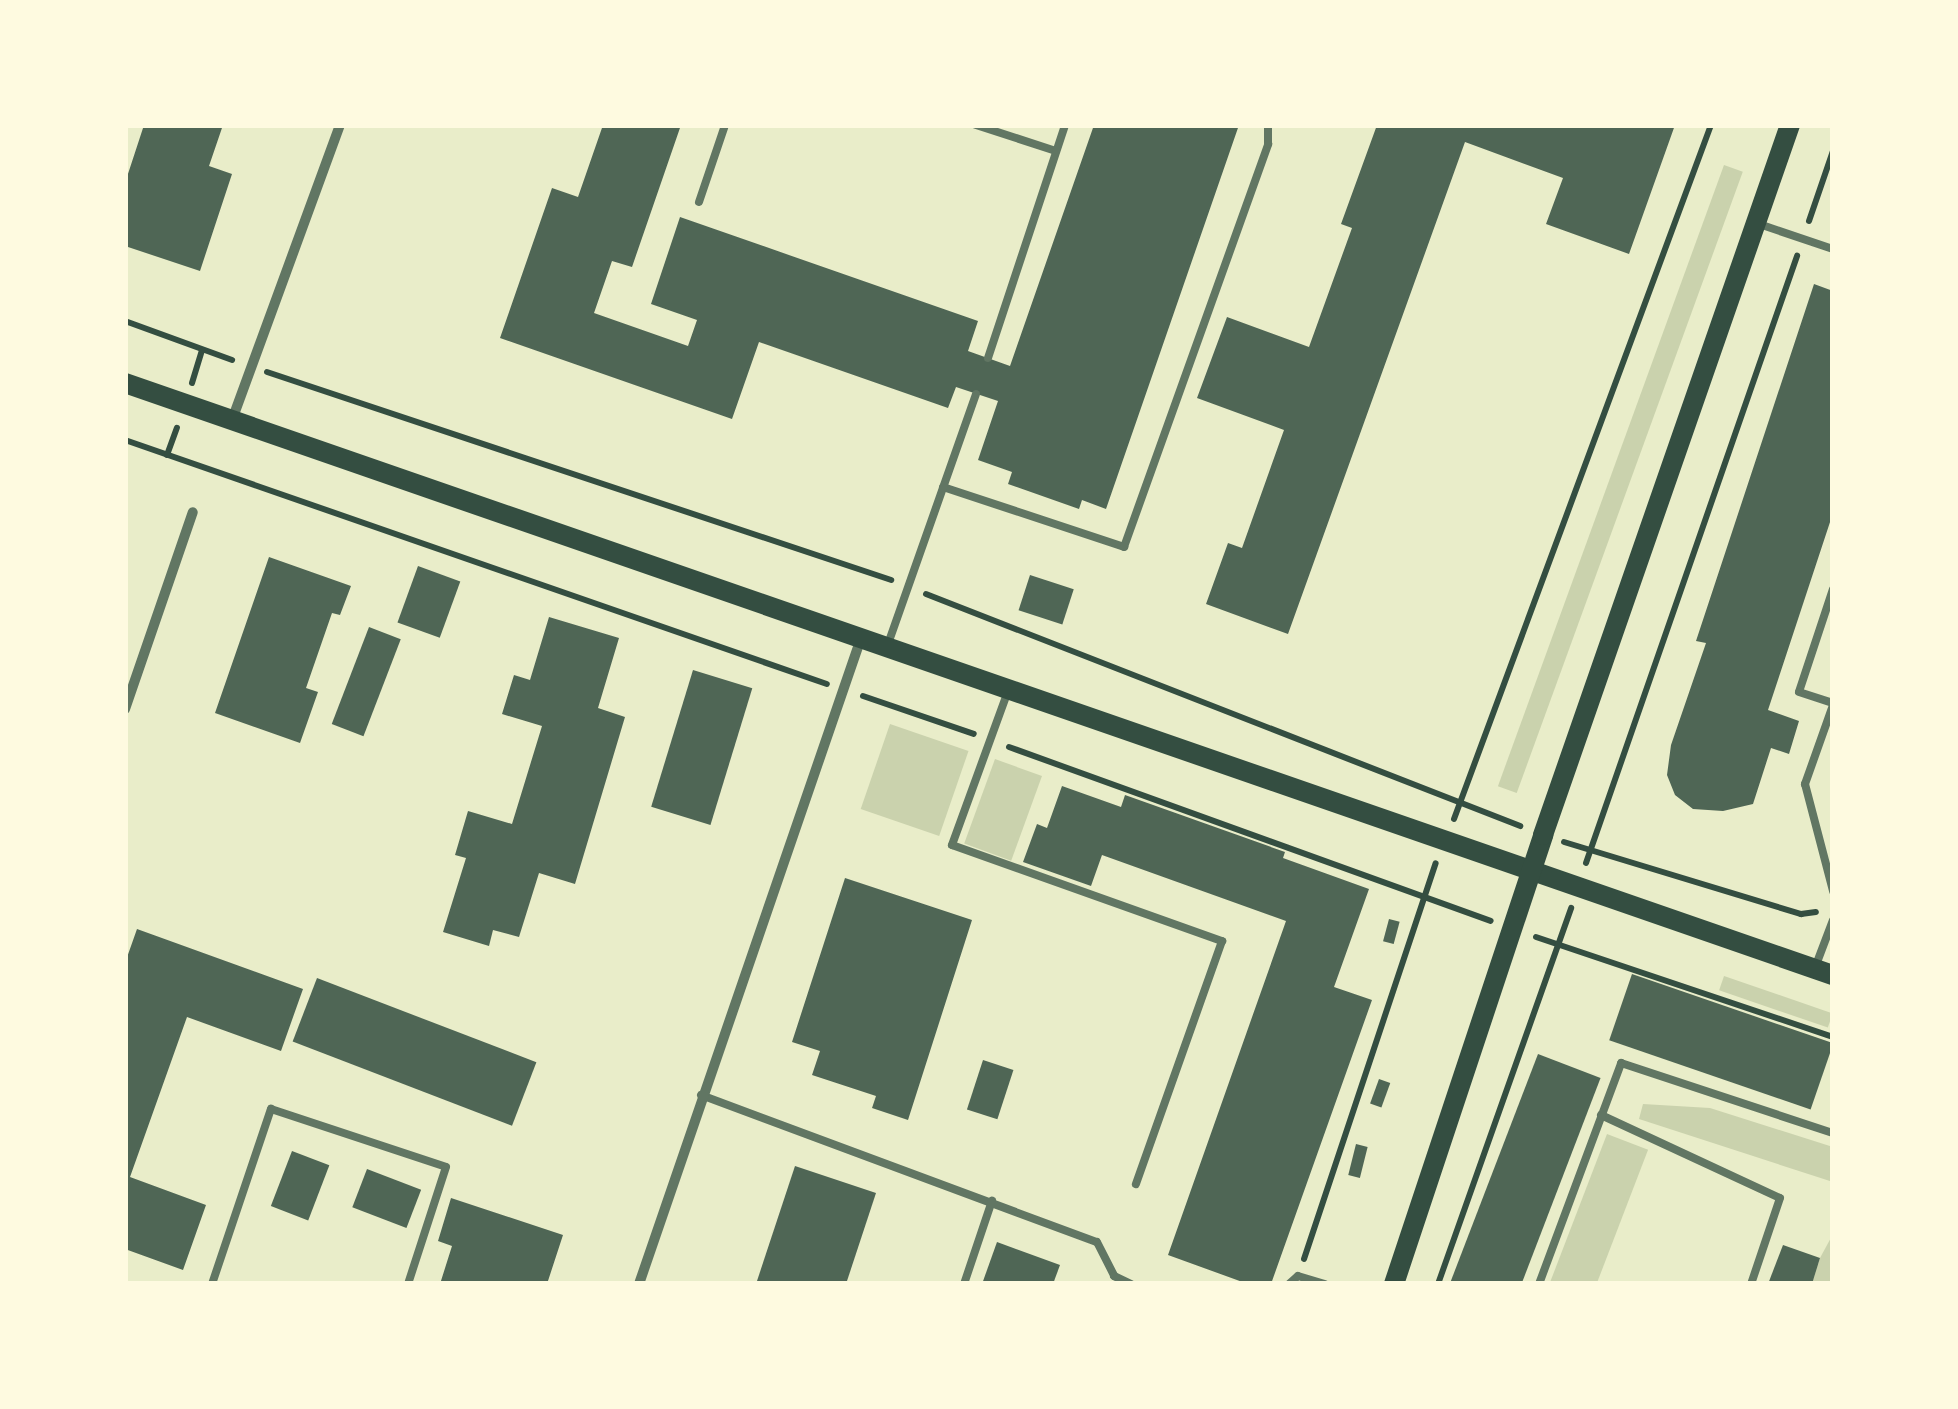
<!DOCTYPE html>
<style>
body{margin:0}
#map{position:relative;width:1958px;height:1409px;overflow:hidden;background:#e9edc9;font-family:Raleway,sans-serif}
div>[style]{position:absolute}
.green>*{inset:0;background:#cad2ad;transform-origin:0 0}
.building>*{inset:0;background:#4f6655;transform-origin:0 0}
.path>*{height:6px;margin:-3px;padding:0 3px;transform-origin:3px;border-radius:3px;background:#344e41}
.service>*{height:8px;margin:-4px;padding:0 4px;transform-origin:4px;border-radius:4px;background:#617663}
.minor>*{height:10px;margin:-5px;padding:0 5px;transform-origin:5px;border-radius:5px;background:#617663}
.secondary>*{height:20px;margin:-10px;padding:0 10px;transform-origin:10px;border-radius:10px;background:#344e41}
span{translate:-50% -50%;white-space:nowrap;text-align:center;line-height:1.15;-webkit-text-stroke:8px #fefae0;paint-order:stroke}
.frame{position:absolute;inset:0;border:128px solid #fefae0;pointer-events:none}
</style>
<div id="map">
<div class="green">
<div style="left:1724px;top:165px;width:20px;height:661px;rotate:20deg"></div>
<div style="left:890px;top:724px;width:83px;height:90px;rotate:19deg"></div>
<div style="left:995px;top:759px;width:50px;height:90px;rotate:20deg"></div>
<div style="left:1724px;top:976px;width:115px;height:15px;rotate:19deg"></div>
<div style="clip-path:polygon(1643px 1104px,1710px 1108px,1833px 1147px,1833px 1182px,1639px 1119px)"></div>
<div style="left:1607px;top:1134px;width:44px;height:161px;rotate:21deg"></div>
<div style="clip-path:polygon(1833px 1234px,1833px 1284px,1812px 1284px,1820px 1258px)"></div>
</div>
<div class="building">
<div style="clip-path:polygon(144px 125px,223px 125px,209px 166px,232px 174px,200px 271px,125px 246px,125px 183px)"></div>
<div style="clip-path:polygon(603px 125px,681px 125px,632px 267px,612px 261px,594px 313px,688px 346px,697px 320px,651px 304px,680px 217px,978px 321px,968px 351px,1010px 366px,1094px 125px,1239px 125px,1106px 509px,1082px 500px,1079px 509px,1008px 484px,1012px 472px,978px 460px,998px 401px,956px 387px,948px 408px,759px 342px,732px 419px,500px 338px,552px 188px,578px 197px)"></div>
<div style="clip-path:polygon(1377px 125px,1675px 125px,1629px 254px,1546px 224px,1563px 178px,1465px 142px,1288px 634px,1206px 604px,1228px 543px,1242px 548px,1284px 430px,1197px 398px,1227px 317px,1309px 347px,1352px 228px,1341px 224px)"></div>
<div style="clip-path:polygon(1814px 284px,1833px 291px,1833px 513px,1768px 710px,1799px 721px,1789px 754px,1771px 748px,1753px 804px,1723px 811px,1693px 809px,1675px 795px,1667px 775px,1671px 745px,1706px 643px,1696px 641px)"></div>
<div style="clip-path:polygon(269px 557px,351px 586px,340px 615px,332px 613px,306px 688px,318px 692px,300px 743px,215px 713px)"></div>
<div style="left:418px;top:566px;width:45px;height:60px;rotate:20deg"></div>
<div style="left:1030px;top:575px;width:46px;height:37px;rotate:18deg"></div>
<div style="clip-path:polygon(549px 617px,619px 638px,598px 708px,625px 717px,575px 884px,539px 873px,519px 937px,493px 930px,489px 946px,443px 932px,466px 858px,455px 855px,468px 811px,512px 824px,542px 726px,502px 714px,514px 675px,530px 680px)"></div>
<div style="left:369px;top:627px;width:34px;height:104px;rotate:21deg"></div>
<div style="left:693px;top:670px;width:62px;height:143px;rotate:17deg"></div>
<div style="clip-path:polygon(1062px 786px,1121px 807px,1125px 795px,1285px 852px,1283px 858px,1369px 889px,1334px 987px,1372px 1000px,1271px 1284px,1248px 1284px,1168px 1255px,1286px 921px,1102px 855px,1091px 886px,1023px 862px,1037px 824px,1047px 828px)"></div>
<div style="clip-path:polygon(845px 878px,972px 920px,908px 1120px,872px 1108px,876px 1096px,812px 1075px,820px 1051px,792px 1042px)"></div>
<div style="left:1389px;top:919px;width:11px;height:23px;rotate:15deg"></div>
<div style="clip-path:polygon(137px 929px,303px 989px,281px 1051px,187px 1017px,130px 1177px,206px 1205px,183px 1270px,125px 1249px,125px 963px)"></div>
<div style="left:1632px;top:974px;width:213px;height:70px;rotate:19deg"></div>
<div style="left:317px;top:978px;width:235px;height:68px;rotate:21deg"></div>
<div style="left:1538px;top:1054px;width:67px;height:245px;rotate:21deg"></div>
<div style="left:983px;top:1060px;width:32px;height:52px;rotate:18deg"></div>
<div style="left:1379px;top:1079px;width:12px;height:26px;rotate:20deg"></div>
<div style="left:1356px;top:1144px;width:12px;height:32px;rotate:14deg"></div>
<div style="left:292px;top:1151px;width:40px;height:59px;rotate:21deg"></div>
<div style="clip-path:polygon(795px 1166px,876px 1193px,846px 1284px,756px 1284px)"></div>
<div style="left:367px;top:1169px;width:58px;height:41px;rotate:21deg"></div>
<div style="clip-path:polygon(451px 1198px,563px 1235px,547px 1284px,440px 1284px,452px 1246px,438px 1241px)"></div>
<div style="clip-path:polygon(997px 1242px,1060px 1265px,1053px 1284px,982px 1284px)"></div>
<div style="clip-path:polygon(1783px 1245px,1820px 1258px,1812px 1284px,1768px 1284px)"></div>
</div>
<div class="path">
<div style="left:1809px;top:221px;width:74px;rotate:-71.1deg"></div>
<div style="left:125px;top:321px;width:114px;rotate:20deg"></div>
<div style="left:267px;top:372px;width:658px;rotate:18.43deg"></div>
<div style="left:192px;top:383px;width:34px;rotate:-73deg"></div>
<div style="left:125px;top:440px;width:743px;rotate:19.17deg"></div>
<div style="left:167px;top:455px;width:29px;rotate:-70deg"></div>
<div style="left:926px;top:594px;width:638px;rotate:21.33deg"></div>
<div style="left:863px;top:696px;width:117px;rotate:18.9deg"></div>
<div style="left:1009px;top:747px;width:512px;rotate:19.85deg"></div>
<div style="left:1454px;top:819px;width:740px;rotate:-69.68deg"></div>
<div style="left:1564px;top:842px;width:248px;rotate:16.9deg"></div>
<div style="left:1801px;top:914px;width:15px;rotate:-8deg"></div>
<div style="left:1586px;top:863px;width:643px;rotate:-70.83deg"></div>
<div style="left:1536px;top:937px;width:313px;rotate:18.6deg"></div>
<div style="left:1304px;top:1259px;width:417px;rotate:-71.6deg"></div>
<div style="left:1438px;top:1284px;width:399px;rotate:-70.5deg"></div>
</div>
<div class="service">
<div style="left:976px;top:125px;width:84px;rotate:18deg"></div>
<div style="left:699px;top:202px;width:81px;rotate:-71.3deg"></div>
<div style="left:1759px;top:224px;width:78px;rotate:18.7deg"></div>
<div style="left:988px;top:358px;width:245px;rotate:-71.7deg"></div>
<div style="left:943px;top:487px;width:191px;rotate:18.3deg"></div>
<div style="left:1124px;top:547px;width:428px;rotate:-70.3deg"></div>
<div style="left:1268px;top:144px;width:19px;rotate:-90deg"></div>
<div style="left:1833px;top:589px;width:108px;rotate:108.3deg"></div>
<div style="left:1799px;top:692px;width:36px;rotate:18deg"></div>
<div style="left:888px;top:644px;width:265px;rotate:-70.6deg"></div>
<div style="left:1008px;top:691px;width:164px;rotate:110deg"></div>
<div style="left:952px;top:845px;width:287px;rotate:19.6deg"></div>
<div style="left:1222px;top:941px;width:258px;rotate:109.5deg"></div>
<div style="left:1833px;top:705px;width:84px;rotate:109.5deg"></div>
<div style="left:1805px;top:784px;width:111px;rotate:75.3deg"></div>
<div style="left:1816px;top:965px;width:48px;rotate:-69.3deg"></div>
<div style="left:701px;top:1095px;width:422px;rotate:20.4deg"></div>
<div style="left:1097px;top:1242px;width:38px;rotate:63deg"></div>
<div style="left:1114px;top:1276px;width:19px;rotate:25deg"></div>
<div style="left:1601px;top:1115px;width:197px;rotate:24.9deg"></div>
<div style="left:1780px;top:1198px;width:91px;rotate:108.6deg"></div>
<div style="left:212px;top:1284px;width:185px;rotate:-71.4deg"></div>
<div style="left:271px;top:1109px;width:184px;rotate:18.3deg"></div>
<div style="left:446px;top:1167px;width:123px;rotate:108deg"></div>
<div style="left:964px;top:1284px;width:88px;rotate:-71.4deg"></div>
<div style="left:1289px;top:1284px;width:12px;rotate:-42deg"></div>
<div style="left:1298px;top:1276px;width:28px;rotate:17deg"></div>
<div style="left:1539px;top:1284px;width:236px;rotate:-69.6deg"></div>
<div style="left:1621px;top:1063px;width:223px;rotate:18.3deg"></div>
</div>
<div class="minor">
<div style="left:232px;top:420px;width:314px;rotate:-69.9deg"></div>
<div style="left:125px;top:709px;width:208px;rotate:-71deg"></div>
<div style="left:639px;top:1284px;width:683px;rotate:-71.03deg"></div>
</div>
<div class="secondary">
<div style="left:125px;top:383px;width:1808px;rotate:19.12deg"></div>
<div style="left:1394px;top:1284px;width:473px;rotate:-71.6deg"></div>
<div style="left:1543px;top:835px;width:752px;rotate:-70.82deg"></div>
</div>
<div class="frame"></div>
</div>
